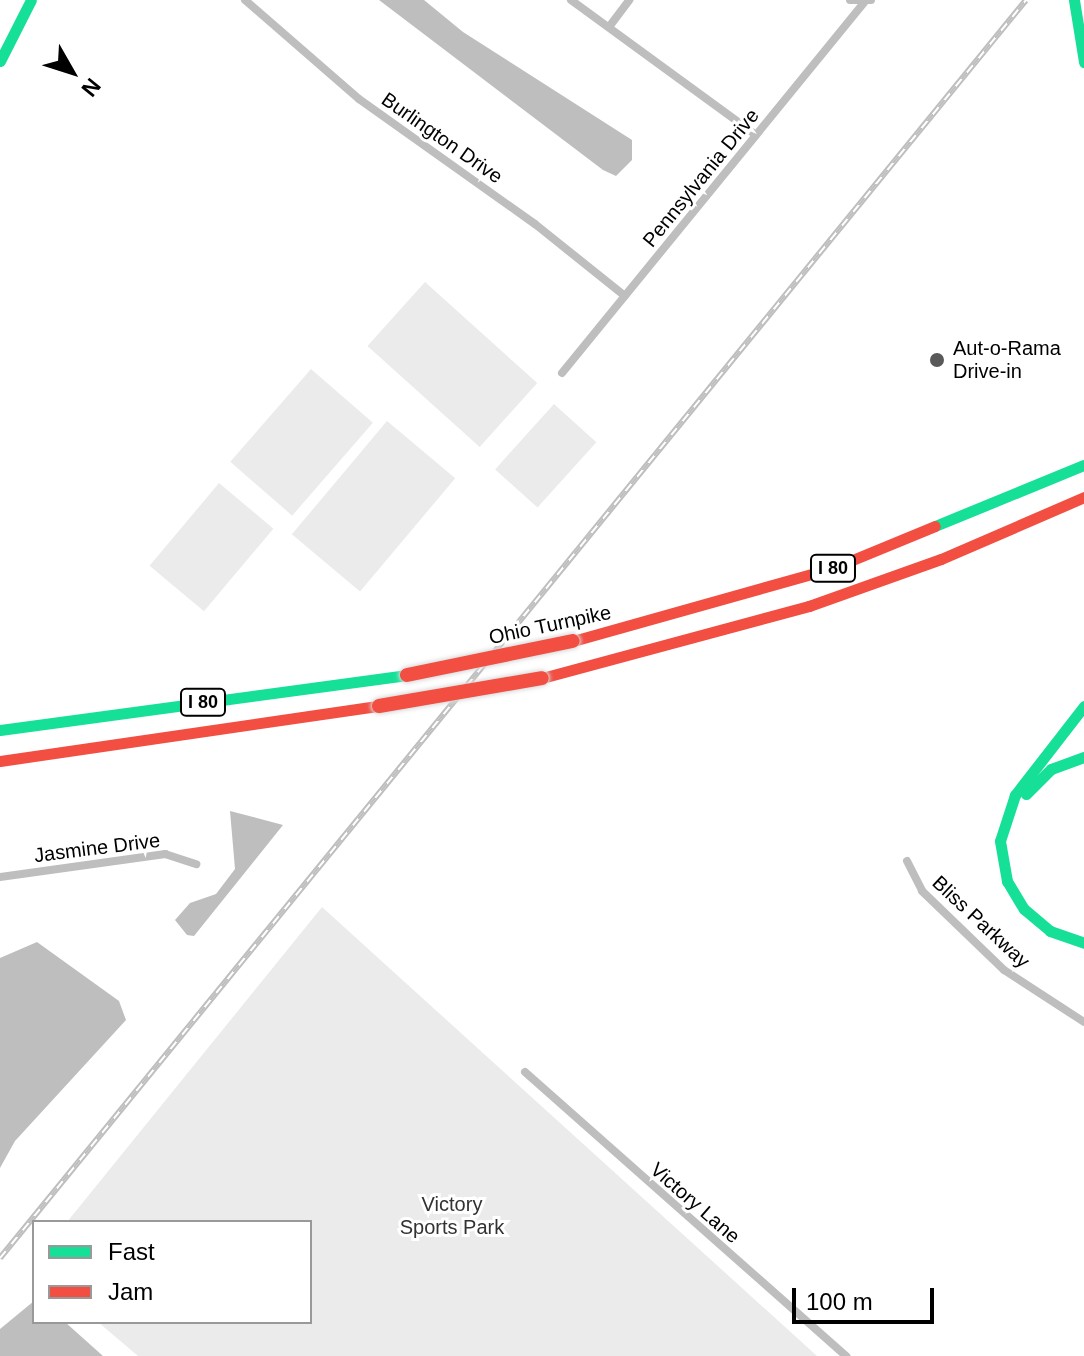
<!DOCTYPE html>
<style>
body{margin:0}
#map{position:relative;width:1084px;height:1356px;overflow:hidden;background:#fff;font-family:Helvetica,sans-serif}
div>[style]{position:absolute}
.green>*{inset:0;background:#ebebeb;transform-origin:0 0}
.water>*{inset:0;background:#bebebe}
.street>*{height:8px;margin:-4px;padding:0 4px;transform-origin:4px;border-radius:4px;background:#bebebe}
.fast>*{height:11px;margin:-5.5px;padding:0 5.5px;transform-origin:5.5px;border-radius:5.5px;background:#16e098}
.jam>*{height:11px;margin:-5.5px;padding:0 5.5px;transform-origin:5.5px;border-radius:5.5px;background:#f24e42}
.rail>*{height:6px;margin-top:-3px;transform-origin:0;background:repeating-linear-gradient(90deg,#fff 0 9px,#bebebe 0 18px);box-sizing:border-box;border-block:2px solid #bebebe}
.bridges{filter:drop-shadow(0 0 2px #dbdbdb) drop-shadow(0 0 2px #dbdbdb)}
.jam-bridge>*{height:14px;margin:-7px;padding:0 7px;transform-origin:7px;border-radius:7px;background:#f24e42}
.dots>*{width:22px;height:22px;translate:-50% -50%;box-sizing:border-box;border:4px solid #fff;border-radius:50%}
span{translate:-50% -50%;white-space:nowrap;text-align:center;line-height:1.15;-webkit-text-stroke:6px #fff;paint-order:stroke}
.shield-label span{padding:2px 6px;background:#fff;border:2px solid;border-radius:6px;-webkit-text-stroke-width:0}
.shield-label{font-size:18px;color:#000;font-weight:700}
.street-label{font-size:20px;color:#000}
.poi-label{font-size:20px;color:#000}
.left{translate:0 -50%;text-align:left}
.park-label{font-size:20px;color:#323232}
.legend{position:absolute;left:32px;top:1220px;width:280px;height:104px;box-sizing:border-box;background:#fff;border:2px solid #999;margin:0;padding:10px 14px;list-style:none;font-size:24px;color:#000}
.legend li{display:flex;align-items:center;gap:16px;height:40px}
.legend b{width:40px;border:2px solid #999}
.north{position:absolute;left:32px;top:32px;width:80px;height:80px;-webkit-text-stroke:6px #fff;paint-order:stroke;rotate:129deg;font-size:22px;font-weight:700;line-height:32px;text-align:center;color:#000}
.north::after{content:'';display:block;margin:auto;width:28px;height:36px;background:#000;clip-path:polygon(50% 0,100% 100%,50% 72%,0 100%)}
.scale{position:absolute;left:792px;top:1288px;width:142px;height:36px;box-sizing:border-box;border:4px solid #000;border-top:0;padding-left:10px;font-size:24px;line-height:28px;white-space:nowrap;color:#000;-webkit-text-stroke:6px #fff;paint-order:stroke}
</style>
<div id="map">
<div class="green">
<div style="left:425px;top:282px;width:151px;height:86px;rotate:42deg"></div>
<div style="left:311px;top:369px;width:82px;height:123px;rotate:41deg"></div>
<div style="left:554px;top:404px;width:57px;height:88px;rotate:42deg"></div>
<div style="left:387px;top:421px;width:89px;height:148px;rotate:40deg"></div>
<div style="left:219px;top:483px;width:71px;height:108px;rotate:40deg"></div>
<div style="clip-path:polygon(322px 907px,817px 1356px,138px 1356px,98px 1322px,310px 1322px,310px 1222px,67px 1222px)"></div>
</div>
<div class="water">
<div style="clip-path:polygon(379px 0,424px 0,463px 32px,632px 140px,632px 160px,616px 176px,603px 170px)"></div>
<div style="clip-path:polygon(230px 811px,283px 825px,194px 936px,187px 935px,175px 920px,190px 903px,216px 894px,235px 869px)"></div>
<div style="clip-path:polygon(37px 942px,119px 1001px,126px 1020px,15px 1141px,0 1168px,0 958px)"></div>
<div style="clip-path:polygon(34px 1301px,34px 1322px,65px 1322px,103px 1356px,0 1356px,0 1329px)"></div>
</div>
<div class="street">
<div style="left:245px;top:0;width:151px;rotate:41deg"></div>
<div style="left:359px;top:99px;width:216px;rotate:35.4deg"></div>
<div style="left:535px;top:224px;width:115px;rotate:38.7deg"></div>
<div style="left:571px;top:0;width:229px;rotate:36.1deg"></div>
<div style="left:850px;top:0;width:21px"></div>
<div style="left:609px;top:27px;width:34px;rotate:-53deg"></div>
<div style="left:562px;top:373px;width:478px;rotate:-50.8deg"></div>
<div style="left:907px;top:861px;width:34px;rotate:63deg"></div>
<div style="left:922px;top:891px;width:114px;rotate:43.9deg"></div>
<div style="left:1004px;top:970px;width:95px;rotate:33deg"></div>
<div style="left:0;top:877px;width:167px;rotate:-7.9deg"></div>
<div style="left:165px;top:854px;width:33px;rotate:18deg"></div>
<div style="left:525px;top:1072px;width:429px;rotate:41.5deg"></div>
</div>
<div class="fast">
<div style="left:1074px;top:0;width:63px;rotate:80.8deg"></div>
<div style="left:0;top:61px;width:68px;rotate:-63.1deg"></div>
<div style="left:935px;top:526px;width:161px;rotate:-22.3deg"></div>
<div style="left:1084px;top:706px;width:113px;rotate:127.8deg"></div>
<div style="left:1015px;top:795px;width:48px;rotate:108.1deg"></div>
<div style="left:1000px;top:841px;width:41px;rotate:80.1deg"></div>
<div style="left:1007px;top:881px;width:33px;rotate:59deg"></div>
<div style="left:1024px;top:909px;width:34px;rotate:40deg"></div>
<div style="left:1050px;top:931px;width:36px;rotate:19deg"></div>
<div style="left:0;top:730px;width:411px;rotate:-7.7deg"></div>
<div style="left:1026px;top:794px;width:35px;rotate:-45deg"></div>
<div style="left:1051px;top:769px;width:35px;rotate:-20deg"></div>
</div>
<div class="jam">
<div style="left:573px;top:641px;width:270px;rotate:-15.7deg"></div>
<div style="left:833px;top:568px;width:110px;rotate:-22.4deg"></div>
<div style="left:542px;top:678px;width:277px;rotate:-15.1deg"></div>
<div style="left:809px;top:606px;width:140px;rotate:-19.6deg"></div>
<div style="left:941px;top:559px;width:156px;rotate:-23.4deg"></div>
<div style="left:0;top:761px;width:383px;rotate:-8.3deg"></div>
</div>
<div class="rail">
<div style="left:0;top:1258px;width:1623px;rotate:-50.8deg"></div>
</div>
<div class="bridges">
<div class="jam-bridge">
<div style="left:407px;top:675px;width:169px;rotate:-11.6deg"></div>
<div style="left:379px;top:706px;width:165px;rotate:-9.7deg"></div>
</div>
</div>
<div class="dots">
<div style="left:937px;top:360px;background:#595959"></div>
</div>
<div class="shield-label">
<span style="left:833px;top:568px">I 80</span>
<span style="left:203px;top:702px">I 80</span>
</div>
<div class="street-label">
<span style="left:442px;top:138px;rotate:35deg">Burlington Drive</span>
<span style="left:701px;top:178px;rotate:-51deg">Pennsylvania Drive</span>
<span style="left:550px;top:625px;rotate:-12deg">Ohio Turnpike</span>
<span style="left:97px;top:848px;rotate:-7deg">Jasmine Drive</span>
<span style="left:981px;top:922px;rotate:43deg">Bliss Parkway</span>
<span style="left:695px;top:1203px;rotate:41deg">Victory Lane</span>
</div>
<div class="poi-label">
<span class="left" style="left:953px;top:360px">Aut-o-Rama<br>Drive-in</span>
</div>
<div class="park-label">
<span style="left:452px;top:1216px">Victory<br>Sports Park</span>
</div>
<ul class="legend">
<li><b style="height:10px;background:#16e098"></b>Fast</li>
<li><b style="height:10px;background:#f24e42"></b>Jam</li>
</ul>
<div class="north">N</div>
<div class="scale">100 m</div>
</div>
